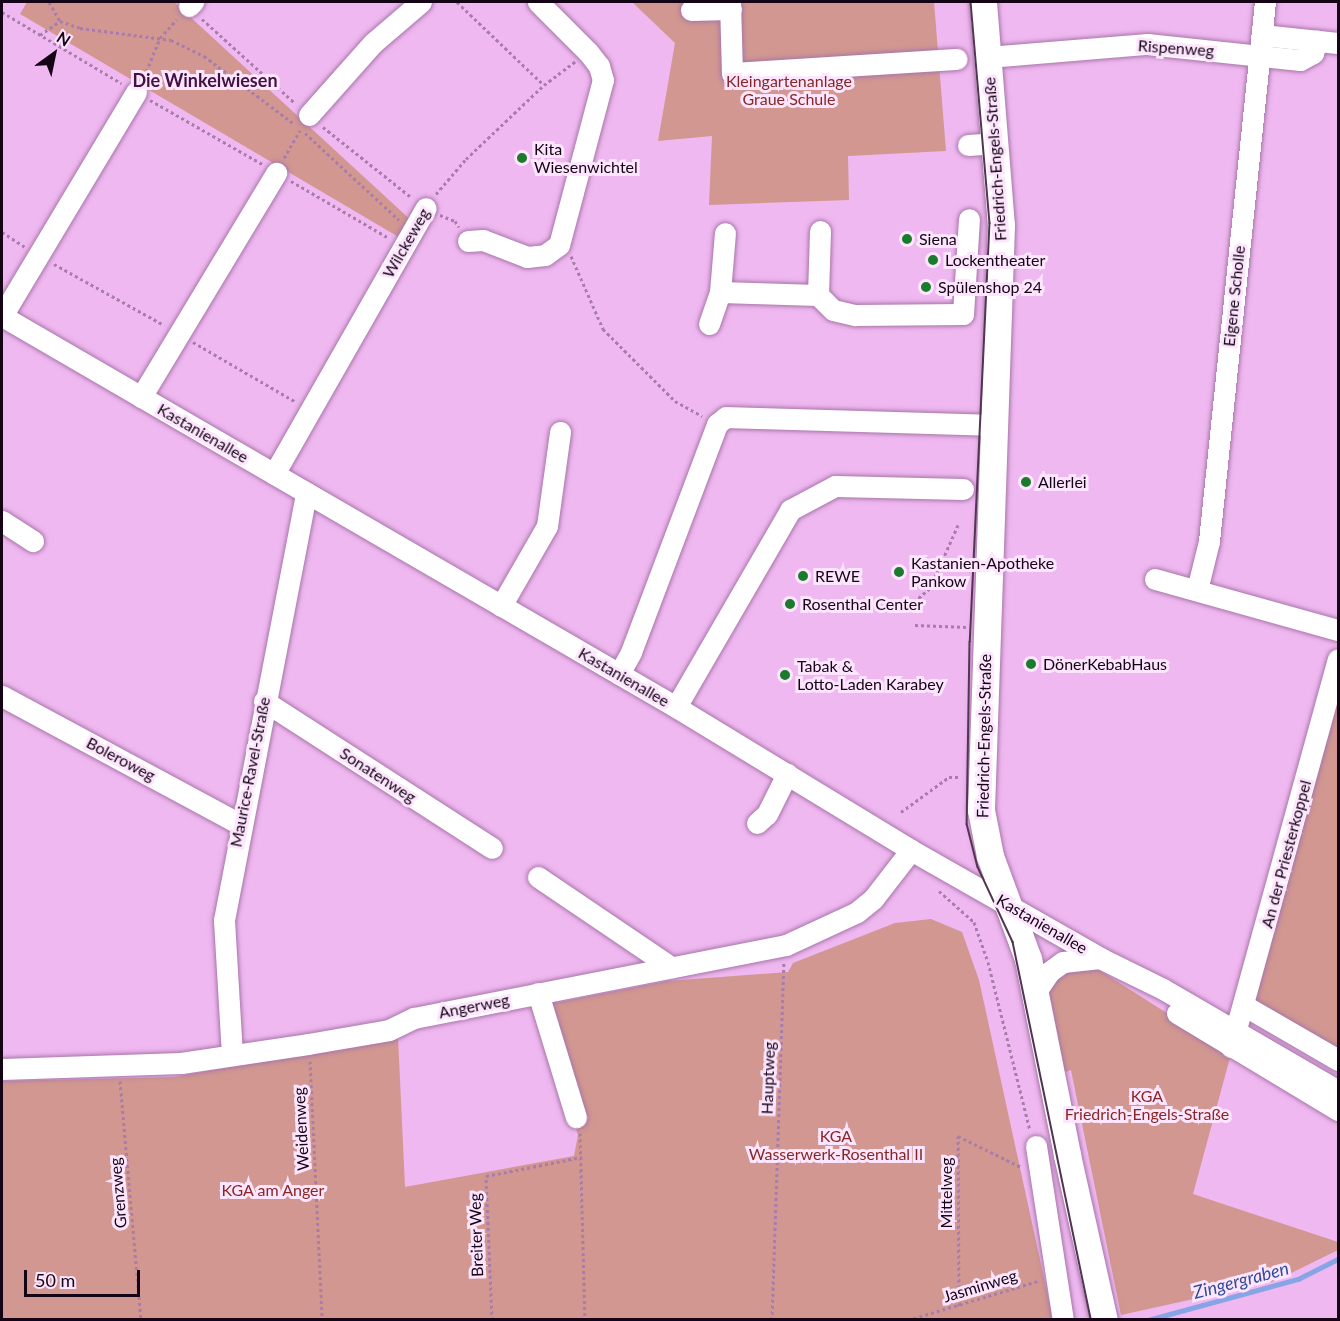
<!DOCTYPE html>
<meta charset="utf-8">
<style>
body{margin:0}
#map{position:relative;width:1340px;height:1321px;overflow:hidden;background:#efb8f0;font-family:Lato,sans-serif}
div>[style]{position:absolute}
.green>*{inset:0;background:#d19790}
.stream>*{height:4.5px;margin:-2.25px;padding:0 2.25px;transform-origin:2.25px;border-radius:2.25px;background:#87a4e5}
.path>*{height:3px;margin-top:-1.5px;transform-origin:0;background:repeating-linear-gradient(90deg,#a87da9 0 3px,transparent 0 6px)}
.roads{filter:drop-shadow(0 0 2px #a875aa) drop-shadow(0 0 2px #a875aa)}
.minor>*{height:21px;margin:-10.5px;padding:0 10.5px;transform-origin:10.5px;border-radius:10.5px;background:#fff}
.major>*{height:27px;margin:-13.5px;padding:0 13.5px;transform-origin:13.5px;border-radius:13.5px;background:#fff}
.tram>*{height:1.5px;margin:-0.75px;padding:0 0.75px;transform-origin:0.75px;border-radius:0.75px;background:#513552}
.dots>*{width:16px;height:16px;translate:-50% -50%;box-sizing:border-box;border:3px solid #fde6fd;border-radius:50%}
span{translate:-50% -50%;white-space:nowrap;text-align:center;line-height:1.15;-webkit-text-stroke:6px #fde6fd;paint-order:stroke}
.street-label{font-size:16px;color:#150416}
.park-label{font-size:16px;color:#872624}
.poi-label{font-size:16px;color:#150416}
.left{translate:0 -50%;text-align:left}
.neighbourhood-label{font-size:18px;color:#411343;font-weight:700}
.water-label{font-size:18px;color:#2f4c9a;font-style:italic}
.frame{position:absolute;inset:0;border:3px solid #150416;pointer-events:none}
.north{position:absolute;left:24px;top:24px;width:60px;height:60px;-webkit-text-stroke:4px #fde6fd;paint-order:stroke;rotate:33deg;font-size:16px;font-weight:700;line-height:24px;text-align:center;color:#150416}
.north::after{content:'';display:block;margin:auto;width:21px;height:27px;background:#150416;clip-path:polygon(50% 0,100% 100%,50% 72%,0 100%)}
.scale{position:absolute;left:24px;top:1270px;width:116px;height:27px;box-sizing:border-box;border:3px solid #150416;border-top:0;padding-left:8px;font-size:18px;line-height:21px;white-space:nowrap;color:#150416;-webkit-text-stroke:4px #fde6fd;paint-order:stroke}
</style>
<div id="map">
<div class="green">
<div style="clip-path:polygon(27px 2px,174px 2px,414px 223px,402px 239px,20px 14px)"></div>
<div style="clip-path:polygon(632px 2px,934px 2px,946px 151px,848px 156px,849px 200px,709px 205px,712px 136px,658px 141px,675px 43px)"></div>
<div style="clip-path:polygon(1338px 684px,1338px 1057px,1250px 1006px)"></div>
<div style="clip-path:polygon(931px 919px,962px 932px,979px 980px,1053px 1319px,2px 1319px,2px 1081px,174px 1077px,398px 1037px,405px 1187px,574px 1156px,578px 1135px,534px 1007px,667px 981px,788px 972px,793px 963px,895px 923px)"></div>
<div style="clip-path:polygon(1093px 966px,1231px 1054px,1193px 1194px,1338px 1242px,1338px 1250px,1275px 1281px,1121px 1315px,1071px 1070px,1061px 1074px,1042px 1007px,1052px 974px)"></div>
</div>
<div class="stream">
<div style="left:1148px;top:1320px;width:156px;rotate:-15.3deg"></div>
<div style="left:1298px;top:1279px;width:45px;rotate:-26.6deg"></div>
</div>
<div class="path">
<div style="left:49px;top:2px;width:22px;rotate:60deg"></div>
<div style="left:60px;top:21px;width:21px;rotate:19deg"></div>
<div style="left:80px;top:28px;width:92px;rotate:7.5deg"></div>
<div style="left:171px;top:40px;width:37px;rotate:26deg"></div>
<div style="left:204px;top:56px;width:111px;rotate:37deg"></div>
<div style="left:457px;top:2px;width:120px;rotate:43.7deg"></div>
<div style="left:2px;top:12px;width:139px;rotate:30.8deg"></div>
<div style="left:202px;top:19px;width:125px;rotate:42.1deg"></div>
<div style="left:40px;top:35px;width:24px;rotate:-35deg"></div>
<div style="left:144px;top:77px;width:42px;rotate:-67.7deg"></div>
<div style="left:160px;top:38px;width:25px;rotate:-48deg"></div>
<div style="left:150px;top:100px;width:129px;rotate:29.7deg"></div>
<div style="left:323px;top:127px;width:112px;rotate:38.5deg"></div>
<div style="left:305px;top:133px;width:128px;rotate:42.8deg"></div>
<div style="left:284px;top:158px;width:32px;rotate:-60deg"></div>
<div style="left:291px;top:181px;width:113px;rotate:30.2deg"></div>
<div style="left:436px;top:194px;width:46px;rotate:-49.4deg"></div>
<div style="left:466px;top:159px;width:108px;rotate:-43.5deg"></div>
<div style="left:544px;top:85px;width:39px;rotate:-37deg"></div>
<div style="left:440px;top:215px;width:16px;rotate:22deg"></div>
<div style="left:455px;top:221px;width:7px;rotate:56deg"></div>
<div style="left:2px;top:232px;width:27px;rotate:33deg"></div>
<div style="left:571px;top:256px;width:80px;rotate:66.3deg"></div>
<div style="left:603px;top:329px;width:102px;rotate:45deg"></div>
<div style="left:675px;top:401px;width:31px;rotate:29deg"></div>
<div style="left:54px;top:264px;width:126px;rotate:29deg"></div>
<div style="left:193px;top:342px;width:119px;rotate:30.2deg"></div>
<div style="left:914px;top:602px;width:21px;rotate:-41deg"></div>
<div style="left:930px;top:588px;width:71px;rotate:-66deg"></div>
<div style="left:915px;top:625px;width:52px;rotate:2.2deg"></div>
<div style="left:901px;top:812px;width:59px;rotate:-36.1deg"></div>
<div style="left:949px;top:777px;width:12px"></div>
<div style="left:939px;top:891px;width:47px;rotate:41.5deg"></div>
<div style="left:974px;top:922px;width:42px;rotate:70.7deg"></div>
<div style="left:988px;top:962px;width:173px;rotate:76deg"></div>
<div style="left:310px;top:1061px;width:259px;rotate:87.3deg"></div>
<div style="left:120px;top:1081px;width:240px;rotate:85deg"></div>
<div style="left:580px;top:1133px;width:187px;rotate:88.5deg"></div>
<div style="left:959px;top:1306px;width:170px;rotate:-90.3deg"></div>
<div style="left:958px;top:1136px;width:70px;rotate:26.2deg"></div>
<div style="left:492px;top:1320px;width:144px;rotate:-92.4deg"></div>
<div style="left:486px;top:1176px;width:98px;rotate:-11.2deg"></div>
<div style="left:772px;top:1320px;width:358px;rotate:-88.1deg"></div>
<div style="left:908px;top:1320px;width:136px;rotate:-16.7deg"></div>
</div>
<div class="roads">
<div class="minor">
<div style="left:730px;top:2px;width:71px;rotate:88.4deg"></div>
<div style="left:732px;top:73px;width:225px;rotate:-3.6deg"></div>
<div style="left:189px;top:6px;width:6px;rotate:-45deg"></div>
<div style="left:691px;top:10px;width:40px;rotate:-1.4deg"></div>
<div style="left:1262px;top:35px;width:76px;rotate:6deg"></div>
<div style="left:988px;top:57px;width:160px;rotate:-4.7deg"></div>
<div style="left:1147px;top:44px;width:154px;rotate:6deg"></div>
<div style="left:1300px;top:60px;width:15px;rotate:-28deg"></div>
<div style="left:1313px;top:53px;width:13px;rotate:-72deg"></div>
<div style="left:309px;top:115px;width:96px;rotate:-48.4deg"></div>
<div style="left:373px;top:43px;width:63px;rotate:-40.5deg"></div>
<div style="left:968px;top:145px;width:29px;rotate:-4deg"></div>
<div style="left:468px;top:241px;width:15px;rotate:-4deg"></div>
<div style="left:483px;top:240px;width:47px;rotate:21.1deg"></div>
<div style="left:527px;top:257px;width:18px;rotate:-6deg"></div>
<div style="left:545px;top:255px;width:17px;rotate:-36deg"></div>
<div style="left:559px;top:245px;width:171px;rotate:-75.1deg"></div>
<div style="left:603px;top:80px;width:15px;rotate:-106deg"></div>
<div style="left:599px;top:66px;width:18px;rotate:-128deg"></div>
<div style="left:588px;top:52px;width:71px;rotate:-135deg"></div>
<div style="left:720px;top:292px;width:98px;rotate:1.8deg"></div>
<div style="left:818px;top:295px;width:21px;rotate:45deg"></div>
<div style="left:833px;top:310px;width:23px;rotate:13deg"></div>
<div style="left:855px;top:315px;width:108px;rotate:-0.5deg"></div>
<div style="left:963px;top:314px;width:95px;rotate:-86.4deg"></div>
<div style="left:818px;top:295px;width:64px;rotate:-88.2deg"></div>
<div style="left:2px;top:316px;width:779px;rotate:30.12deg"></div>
<div style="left:676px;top:707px;width:275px;rotate:31.3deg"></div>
<div style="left:911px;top:850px;width:218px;rotate:29.7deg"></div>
<div style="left:1100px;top:958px;width:70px;rotate:26.2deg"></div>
<div style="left:1163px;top:989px;width:203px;rotate:30.2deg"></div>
<div style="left:2px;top:316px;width:261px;rotate:-59.1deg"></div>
<div style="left:709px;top:324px;width:34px;rotate:-71deg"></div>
<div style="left:720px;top:292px;width:59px;rotate:-85.2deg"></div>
<div style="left:141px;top:397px;width:262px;rotate:-58.9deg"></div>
<div style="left:274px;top:474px;width:306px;rotate:-60.3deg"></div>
<div style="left:2px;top:521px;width:37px;rotate:33deg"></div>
<div style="left:1155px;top:579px;width:190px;rotate:15.6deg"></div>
<div style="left:1197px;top:590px;width:50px;rotate:-76.2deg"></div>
<div style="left:1209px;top:541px;width:542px;rotate:-84.07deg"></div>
<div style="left:501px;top:606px;width:92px;rotate:-60.1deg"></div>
<div style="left:547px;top:526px;width:95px;rotate:-82.1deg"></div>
<div style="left:619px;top:674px;width:25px;rotate:-61deg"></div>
<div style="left:631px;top:652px;width:244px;rotate:-69.3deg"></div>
<div style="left:717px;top:424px;width:11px;rotate:-38deg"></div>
<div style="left:726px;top:417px;width:269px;rotate:1.7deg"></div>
<div style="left:2px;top:696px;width:270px;rotate:28.3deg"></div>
<div style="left:264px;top:701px;width:271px;rotate:32.8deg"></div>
<div style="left:676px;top:707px;width:228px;rotate:-59.9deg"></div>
<div style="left:790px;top:510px;width:51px;rotate:-28.1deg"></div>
<div style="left:835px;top:486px;width:128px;rotate:1.3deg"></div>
<div style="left:757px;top:823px;width:13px;rotate:-42deg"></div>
<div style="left:767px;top:814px;width:45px;rotate:-63.4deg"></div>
<div style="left:538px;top:877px;width:161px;rotate:34.1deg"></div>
<div style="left:538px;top:993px;width:130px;rotate:73deg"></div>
<div style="left:1035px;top:993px;width:25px;rotate:-56deg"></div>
<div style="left:1049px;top:972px;width:17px;rotate:-36deg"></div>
<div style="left:1063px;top:962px;width:37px;rotate:-6deg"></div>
<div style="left:1245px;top:1006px;width:108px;rotate:30.1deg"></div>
<div style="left:1177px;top:1013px;width:188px;rotate:31.1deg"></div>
<div style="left:1231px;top:1047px;width:402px;rotate:-74.6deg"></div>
<div style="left:232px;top:1055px;width:135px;rotate:-93.4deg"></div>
<div style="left:224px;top:920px;width:435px;rotate:-79.1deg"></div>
<div style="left:2px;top:1069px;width:179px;rotate:-1.9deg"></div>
<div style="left:181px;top:1063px;width:128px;rotate:-8.5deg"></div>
<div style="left:308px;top:1044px;width:82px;rotate:-9.8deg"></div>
<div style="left:389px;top:1030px;width:28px;rotate:-26deg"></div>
<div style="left:414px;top:1018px;width:379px;rotate:-11.1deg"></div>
<div style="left:786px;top:945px;width:78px;rotate:-24.9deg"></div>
<div style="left:857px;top:912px;width:21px;rotate:-39deg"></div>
<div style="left:873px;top:899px;width:62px;rotate:-52.2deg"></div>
<div style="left:1036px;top:1146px;width:176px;rotate:81.2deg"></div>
</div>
<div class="major">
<div style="left:983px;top:2px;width:224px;rotate:85.4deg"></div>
<div style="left:1001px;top:225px;width:585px;rotate:91.96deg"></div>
<div style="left:981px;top:810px;width:47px;rotate:78.9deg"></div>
<div style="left:990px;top:856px;width:110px;rotate:69.7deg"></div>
<div style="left:1028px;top:959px;width:200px;rotate:78.7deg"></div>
<div style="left:1067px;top:1155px;width:169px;rotate:77.4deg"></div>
</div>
</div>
<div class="tram">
<div style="left:971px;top:2px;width:222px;rotate:85.1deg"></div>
<div style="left:990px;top:223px;width:419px;rotate:92.7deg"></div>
<div style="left:970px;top:642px;width:182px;rotate:90.9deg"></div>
<div style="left:967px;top:824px;width:44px;rotate:75.7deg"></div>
<div style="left:978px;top:867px;width:83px;rotate:65deg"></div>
<div style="left:1013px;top:942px;width:386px;rotate:78.3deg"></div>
</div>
<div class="dots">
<div style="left:522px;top:158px;background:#1a7b2d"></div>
<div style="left:907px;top:239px;background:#1a7b2d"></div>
<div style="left:933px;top:260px;background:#1a7b2d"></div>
<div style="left:926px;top:287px;background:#1a7b2d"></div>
<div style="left:1026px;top:482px;background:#1a7b2d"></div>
<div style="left:899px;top:572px;background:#1a7b2d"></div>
<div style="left:803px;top:576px;background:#1a7b2d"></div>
<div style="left:790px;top:604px;background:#1a7b2d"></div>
<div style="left:1031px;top:664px;background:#1a7b2d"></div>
<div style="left:785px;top:675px;background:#1a7b2d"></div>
</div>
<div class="street-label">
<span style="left:1176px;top:48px;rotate:4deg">Rispenweg</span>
<span style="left:995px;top:159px;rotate:-94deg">Friedrich-Engels-Straße</span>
<span style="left:406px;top:243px;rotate:-60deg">Wilckeweg</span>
<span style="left:1234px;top:296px;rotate:-84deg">Eigene Scholle</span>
<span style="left:203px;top:433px;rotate:30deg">Kastanienallee</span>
<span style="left:624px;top:677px;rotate:30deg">Kastanienallee</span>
<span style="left:984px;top:736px;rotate:-89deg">Friedrich-Engels-Straße</span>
<span style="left:121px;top:759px;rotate:28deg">Boleroweg</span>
<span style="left:250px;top:772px;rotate:-79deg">Maurice-Ravel-Straße</span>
<span style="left:378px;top:775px;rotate:33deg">Sonatenweg</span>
<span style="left:1286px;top:854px;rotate:-75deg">An der Priesterkoppel</span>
<span style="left:1042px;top:924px;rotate:30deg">Kastanienallee</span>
<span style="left:474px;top:1006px;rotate:-11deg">Angerweg</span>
<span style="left:768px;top:1078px;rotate:-88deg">Hauptweg</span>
<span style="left:301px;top:1129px;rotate:-93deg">Weidenweg</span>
<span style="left:118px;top:1193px;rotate:-95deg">Grenzweg</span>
<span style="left:946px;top:1193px;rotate:-90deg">Mittelweg</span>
<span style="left:476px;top:1235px;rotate:-92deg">Breiter Weg</span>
<span style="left:980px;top:1286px;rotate:-17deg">Jasminweg</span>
</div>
<div class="park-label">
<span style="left:789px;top:90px">Kleingartenanlage<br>Graue Schule</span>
<span style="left:1147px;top:1105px">KGA<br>Friedrich-Engels-Straße</span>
<span style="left:836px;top:1145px">KGA<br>Wasserwerk-Rosenthal II</span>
<span style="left:273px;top:1190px">KGA am Anger</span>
</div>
<div class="poi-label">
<span class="left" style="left:534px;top:158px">Kita<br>Wiesenwichtel</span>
<span class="left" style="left:919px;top:239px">Siena</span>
<span class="left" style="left:945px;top:260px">Lockentheater</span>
<span class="left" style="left:938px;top:287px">Spülenshop 24</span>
<span class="left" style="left:1038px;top:482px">Allerlei</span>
<span class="left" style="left:911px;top:572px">Kastanien-Apotheke<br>Pankow</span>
<span class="left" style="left:815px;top:576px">REWE</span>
<span class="left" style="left:802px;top:604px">Rosenthal Center</span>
<span class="left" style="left:1043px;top:664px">DönerKebabHaus</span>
<span class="left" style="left:797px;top:675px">Tabak &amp;<br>Lotto-Laden Karabey</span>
</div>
<div class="neighbourhood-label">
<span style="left:205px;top:80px">Die Winkelwiesen</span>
</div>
<div class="water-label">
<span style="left:1241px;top:1280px;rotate:-15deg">Zingergraben</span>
</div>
<div class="frame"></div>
<div class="north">N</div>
<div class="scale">50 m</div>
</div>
